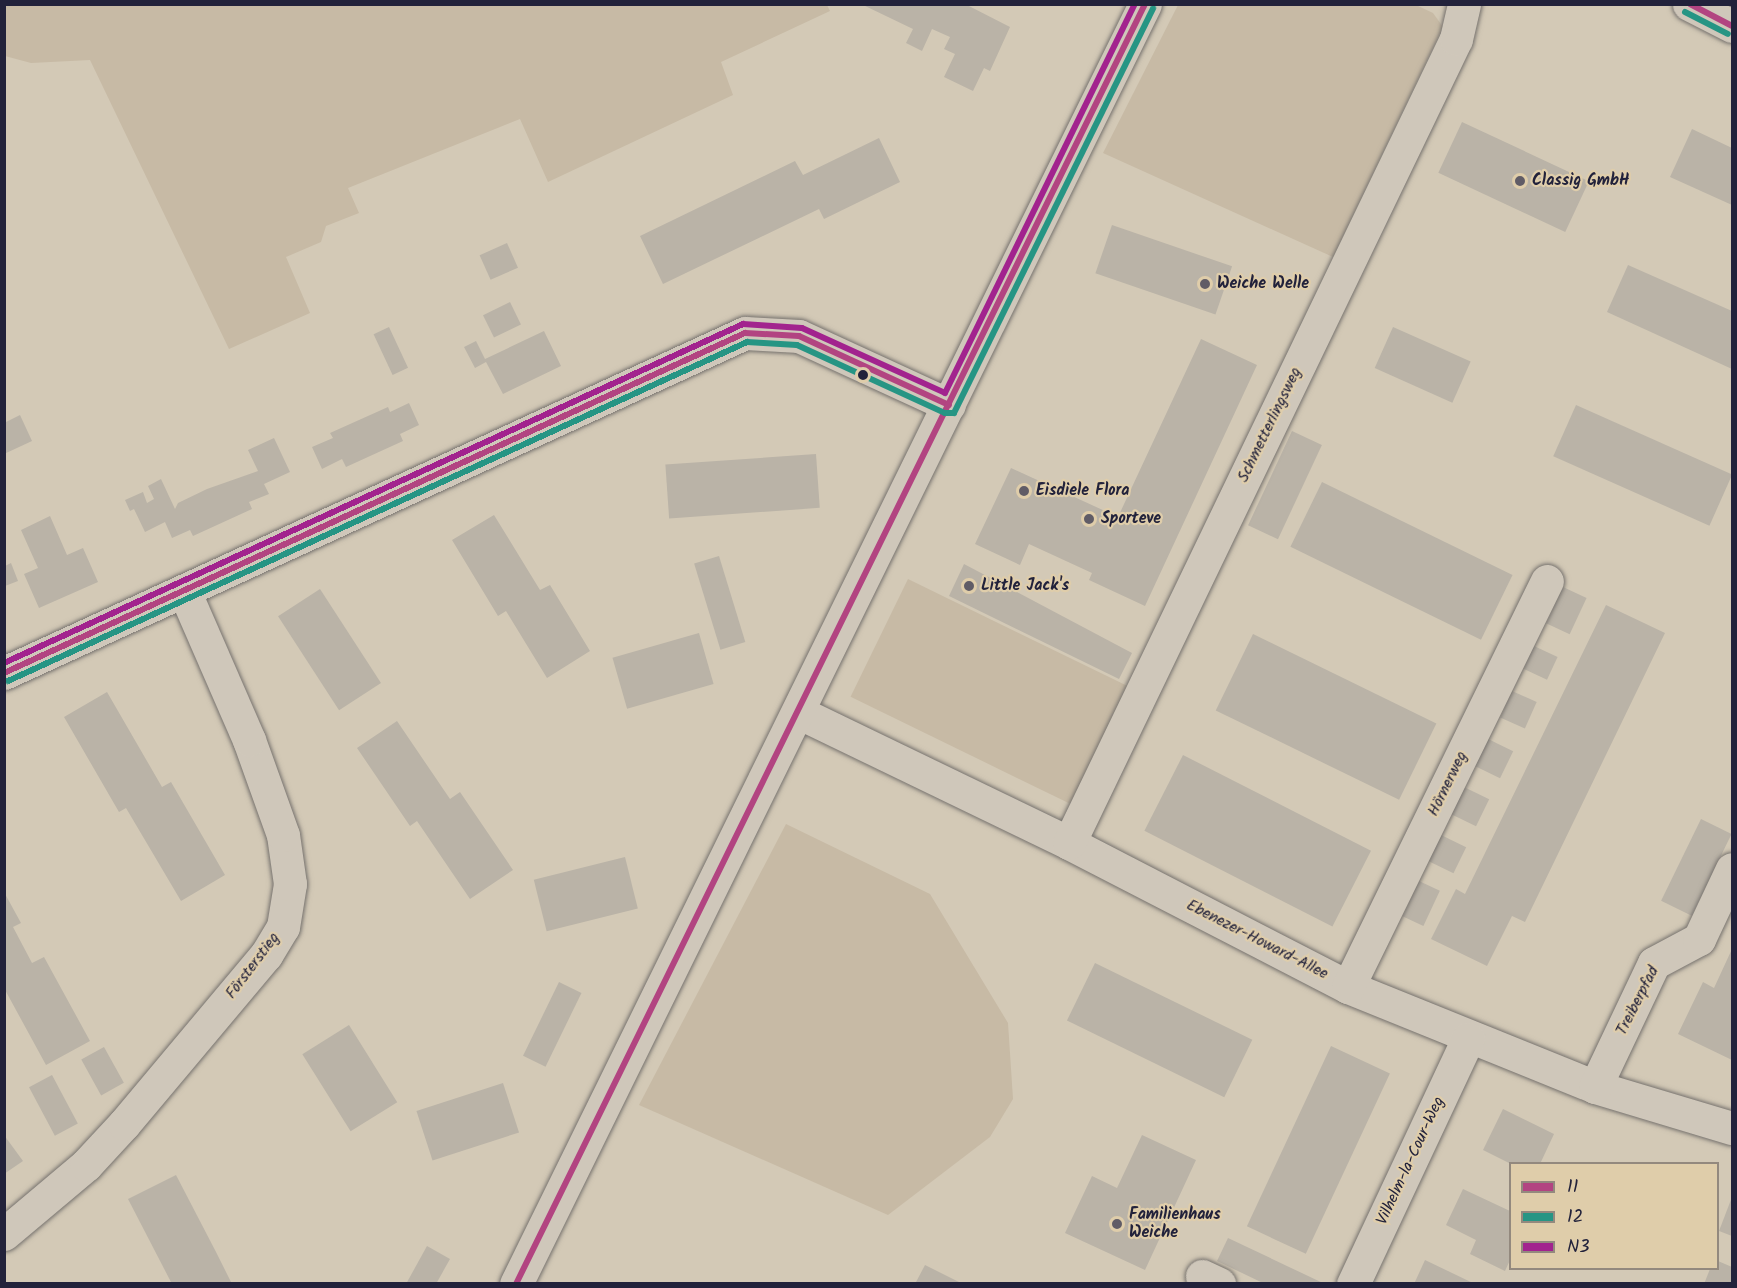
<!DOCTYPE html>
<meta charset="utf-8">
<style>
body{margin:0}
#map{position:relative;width:1737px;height:1288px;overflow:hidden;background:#d3c9b6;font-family:Kalam,sans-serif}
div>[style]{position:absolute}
.green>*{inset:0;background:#c7baa5;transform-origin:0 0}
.building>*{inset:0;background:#bab3a7;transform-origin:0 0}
.roads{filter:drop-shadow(0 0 2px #76726e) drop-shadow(0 0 2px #76726e)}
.minor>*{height:33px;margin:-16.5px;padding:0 16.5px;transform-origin:16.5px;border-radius:16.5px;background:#cfc7ba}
.bus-1>*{height:6px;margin:-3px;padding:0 3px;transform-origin:3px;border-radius:3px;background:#b24481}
.bus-2>*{height:6px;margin:-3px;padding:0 3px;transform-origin:3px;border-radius:3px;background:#269584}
.bus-3>*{height:6px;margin:-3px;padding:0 3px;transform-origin:3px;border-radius:3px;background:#a2238e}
.dots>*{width:16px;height:16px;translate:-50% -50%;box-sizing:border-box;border:3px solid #dfcdaa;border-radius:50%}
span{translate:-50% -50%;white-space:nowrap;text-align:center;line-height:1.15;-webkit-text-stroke:4.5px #dfcdaa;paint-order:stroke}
.poi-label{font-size:16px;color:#22223b;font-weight:700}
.left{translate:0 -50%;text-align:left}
.street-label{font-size:16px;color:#22223b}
.frame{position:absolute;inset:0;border:6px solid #22223b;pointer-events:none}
.legend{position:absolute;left:1509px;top:1162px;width:210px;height:108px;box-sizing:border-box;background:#dfcdaa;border:2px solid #93897e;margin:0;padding:8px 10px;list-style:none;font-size:18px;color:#22223b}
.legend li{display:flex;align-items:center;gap:12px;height:30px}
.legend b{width:30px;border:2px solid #93897e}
</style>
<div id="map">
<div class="green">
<div style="clip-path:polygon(827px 5px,830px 11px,721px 62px,733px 95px,548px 182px,520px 119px,348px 188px,359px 213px,326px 226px,321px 242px,286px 257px,310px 313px,229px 349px,90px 60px,31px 63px,5px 56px,5px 5px)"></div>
<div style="clip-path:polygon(1178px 5px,1416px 5px,1433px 13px,1443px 27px,1333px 257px,1103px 153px)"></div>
<div style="left:908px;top:579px;width:246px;height:131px;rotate:26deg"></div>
<div style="clip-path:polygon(786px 824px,930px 894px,1008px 1023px,1013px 1099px,990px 1137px,888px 1215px,639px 1105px)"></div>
</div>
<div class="building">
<div style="clip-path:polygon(861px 4px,965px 4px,1010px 27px,990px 71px,984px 68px,973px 91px,944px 77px,955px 54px,944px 49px,950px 37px,932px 29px,922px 51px,906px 43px,913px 29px)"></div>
<div style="left:1462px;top:122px;width:140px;height:56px;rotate:25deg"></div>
<div style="clip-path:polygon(1692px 129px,1732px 148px,1732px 205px,1670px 177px)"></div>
<div style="clip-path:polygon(879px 138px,900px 182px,824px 219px,819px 209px,663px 284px,640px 236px,795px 161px,803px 175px)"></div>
<div style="left:1112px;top:225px;width:127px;height:51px;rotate:19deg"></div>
<div style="left:507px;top:243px;width:27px;height:30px;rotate:66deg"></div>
<div style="clip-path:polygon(1628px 265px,1732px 311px,1732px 369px,1607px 312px)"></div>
<div style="left:510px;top:302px;width:25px;height:30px;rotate:64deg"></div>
<div style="left:389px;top:327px;width:45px;height:17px;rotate:65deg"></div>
<div style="left:1393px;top:327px;width:85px;height:45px;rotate:24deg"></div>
<div style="clip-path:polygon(544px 331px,561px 366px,503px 394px,486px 362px,475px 368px,464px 347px,476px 341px,485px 359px)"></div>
<div style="clip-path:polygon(1201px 339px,1257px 365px,1145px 606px,1089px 580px,1092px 573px,1029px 544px,1020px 565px,975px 544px,1011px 468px,1118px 517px)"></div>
<div style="clip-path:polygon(409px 403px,419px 425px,400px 434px,403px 441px,346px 467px,342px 459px,322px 469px,312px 447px,333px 438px,330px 433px,388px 407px,390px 412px)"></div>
<div style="left:1576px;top:405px;width:171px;height:56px;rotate:24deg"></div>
<div style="clip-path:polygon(20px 415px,32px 441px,4px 454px,4px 423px)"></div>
<div style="left:1292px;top:431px;width:33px;height:104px;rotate:25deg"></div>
<div style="clip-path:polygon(274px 438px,290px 472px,264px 484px,269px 494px,249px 502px,252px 509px,193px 536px,190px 530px,172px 538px,165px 522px,145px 532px,134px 509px,130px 511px,125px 500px,143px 492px,147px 503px,154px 499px,148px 486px,161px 479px,175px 509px,178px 503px,207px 489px,258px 471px,248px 450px)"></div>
<div style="left:816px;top:454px;width:54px;height:151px;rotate:86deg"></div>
<div style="left:1322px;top:482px;width:212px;height:72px;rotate:26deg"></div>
<div style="clip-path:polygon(494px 515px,540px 590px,550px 585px,590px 651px,547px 678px,506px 611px,498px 616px,452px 540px)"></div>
<div style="clip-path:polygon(50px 516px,67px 555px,83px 548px,98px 582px,39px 608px,24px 574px,38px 568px,21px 530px)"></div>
<div style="left:719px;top:556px;width:90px;height:26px;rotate:73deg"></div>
<div style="clip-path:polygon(11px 563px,18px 581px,5px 586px,5px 566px)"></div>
<div style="clip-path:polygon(964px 564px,1132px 653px,1119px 679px,949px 596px)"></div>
<div style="left:1563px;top:587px;width:26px;height:40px;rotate:25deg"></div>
<div style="left:320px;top:589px;width:112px;height:50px;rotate:57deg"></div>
<div style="clip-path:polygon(1606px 605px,1665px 633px,1525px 922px,1512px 916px,1487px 966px,1431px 939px,1456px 889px,1465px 894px)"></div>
<div style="left:699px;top:633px;width:53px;height:90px;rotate:74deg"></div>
<div style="left:1253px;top:634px;width:204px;height:85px;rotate:26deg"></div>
<div style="left:1534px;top:646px;width:26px;height:25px;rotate:25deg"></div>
<div style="left:1512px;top:691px;width:27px;height:29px;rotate:24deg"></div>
<div style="clip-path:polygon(107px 692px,162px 787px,171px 782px,225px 875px,181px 901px,126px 808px,119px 812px,64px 717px)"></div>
<div style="clip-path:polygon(397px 721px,450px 799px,460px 792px,513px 870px,470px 899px,417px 821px,410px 826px,357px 748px)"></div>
<div style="left:1488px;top:739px;width:28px;height:30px;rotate:26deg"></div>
<div style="left:1183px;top:755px;width:211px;height:85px;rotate:27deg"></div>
<div style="left:1464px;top:787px;width:28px;height:30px;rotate:26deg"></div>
<div style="left:1701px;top:819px;width:34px;height:91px;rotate:26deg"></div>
<div style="left:1441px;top:835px;width:28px;height:29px;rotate:26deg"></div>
<div style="left:625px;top:857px;width:53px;height:94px;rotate:76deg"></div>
<div style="left:1419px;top:881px;width:23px;height:39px;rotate:25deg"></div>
<div style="clip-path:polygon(4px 892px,21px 923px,13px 927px,32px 963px,44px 957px,90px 1041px,46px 1065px,4px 988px)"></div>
<div style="clip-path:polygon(1732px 949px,1732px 1060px,1678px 1034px,1703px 982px,1714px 988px)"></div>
<div style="left:1095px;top:963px;width:175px;height:64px;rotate:26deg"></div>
<div style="left:559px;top:982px;width:25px;height:82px;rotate:26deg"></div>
<div style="left:349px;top:1025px;width:91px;height:55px;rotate:58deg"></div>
<div style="left:1331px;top:1046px;width:65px;height:199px;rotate:25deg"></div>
<div style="left:104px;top:1047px;width:41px;height:26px;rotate:61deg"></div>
<div style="left:52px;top:1075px;width:55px;height:26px;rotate:62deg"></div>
<div style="left:503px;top:1083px;width:52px;height:91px;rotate:72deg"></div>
<div style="clip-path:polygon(1503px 1109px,1554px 1134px,1540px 1164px,1511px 1164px,1483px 1150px)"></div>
<div style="clip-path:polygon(4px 1135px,23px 1161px,4px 1174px)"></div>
<div style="clip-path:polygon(1142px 1135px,1196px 1160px,1145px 1270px,1065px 1233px,1092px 1176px,1117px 1188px)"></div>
<div style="clip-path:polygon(176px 1175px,216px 1252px,232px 1284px,172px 1284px,128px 1199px)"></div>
<div style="clip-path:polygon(1463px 1189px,1510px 1211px,1510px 1260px,1505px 1271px,1470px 1254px,1476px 1240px,1446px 1225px)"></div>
<div style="clip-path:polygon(1732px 1197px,1732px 1236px,1719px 1231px)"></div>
<div style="clip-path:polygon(1228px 1238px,1325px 1284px,1265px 1284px,1217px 1261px)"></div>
<div style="clip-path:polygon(427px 1246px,450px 1259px,436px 1284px,406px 1284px)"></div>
<div style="clip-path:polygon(1425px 1260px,1475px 1284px,1414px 1284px)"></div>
<div style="clip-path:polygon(1718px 1261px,1732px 1267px,1732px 1284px,1704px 1284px,1710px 1269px,1718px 1269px)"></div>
<div style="clip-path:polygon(925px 1265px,963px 1284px,915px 1284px)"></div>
</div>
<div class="roads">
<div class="minor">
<div style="left:1689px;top:4px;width:48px;rotate:27.1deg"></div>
<div style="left:4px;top:673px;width:815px;rotate:-24.65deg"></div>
<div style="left:745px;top:333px;width:54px;rotate:3.2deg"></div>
<div style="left:799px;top:336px;width:165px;rotate:24.7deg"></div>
<div style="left:798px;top:712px;width:301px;rotate:25.8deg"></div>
<div style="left:1069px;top:843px;width:314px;rotate:27.3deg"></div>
<div style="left:1348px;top:987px;width:266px;rotate:22deg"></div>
<div style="left:1595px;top:1087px;width:143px;rotate:16.7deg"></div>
<div style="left:1069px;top:843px;width:892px;rotate:-64.3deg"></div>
<div style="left:1456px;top:39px;width:36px;rotate:-77deg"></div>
<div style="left:1348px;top:987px;width:452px;rotate:-63.9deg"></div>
<div style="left:1595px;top:1087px;width:137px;rotate:-64.6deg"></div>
<div style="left:1654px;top:963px;width:51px;rotate:-28.1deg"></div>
<div style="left:1699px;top:939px;width:77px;rotate:-64.8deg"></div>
<div style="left:4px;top:1234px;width:107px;rotate:-40.1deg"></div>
<div style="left:86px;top:1165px;width:56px;rotate:-47.2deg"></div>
<div style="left:124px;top:1124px;width:221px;rotate:-50deg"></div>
<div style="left:266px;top:955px;width:33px;rotate:-59deg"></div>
<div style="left:283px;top:927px;width:44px;rotate:-80.8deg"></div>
<div style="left:290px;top:884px;width:49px;rotate:-98.1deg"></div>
<div style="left:283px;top:835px;width:101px;rotate:-109.7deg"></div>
<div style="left:249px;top:740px;width:160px;rotate:-113.5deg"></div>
<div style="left:1202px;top:1276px;width:19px;rotate:25deg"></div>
<div style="left:516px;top:1284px;width:1426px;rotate:-63.83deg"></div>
<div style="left:1353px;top:1284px;width:271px;rotate:-64.9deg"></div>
</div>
</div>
<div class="bus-1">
<div style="left:1690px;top:4px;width:47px;rotate:27.6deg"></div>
<div style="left:4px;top:673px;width:815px;rotate:-24.65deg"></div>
<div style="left:745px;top:333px;width:54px;rotate:3.2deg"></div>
<div style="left:799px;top:336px;width:165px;rotate:24.7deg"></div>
<div style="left:516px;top:1284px;width:1426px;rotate:-63.83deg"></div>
</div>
<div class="bus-2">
<div style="left:1685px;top:12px;width:48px;rotate:27.1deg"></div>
<div style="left:8px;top:681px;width:813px;rotate:-24.64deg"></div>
<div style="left:747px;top:342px;width:50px;rotate:3.4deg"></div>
<div style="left:797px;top:345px;width:163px;rotate:24.7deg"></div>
<div style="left:945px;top:413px;width:9px"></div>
<div style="left:954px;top:413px;width:451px;rotate:-63.8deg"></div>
</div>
<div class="bus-3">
<div style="left:4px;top:663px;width:813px;rotate:-24.64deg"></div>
<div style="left:743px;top:324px;width:59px;rotate:3.9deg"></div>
<div style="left:802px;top:328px;width:157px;rotate:24.4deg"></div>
<div style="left:945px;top:393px;width:433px;rotate:-64deg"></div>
</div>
<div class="dots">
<div style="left:1520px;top:181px;background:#605c66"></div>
<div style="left:1205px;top:284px;background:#605c66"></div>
<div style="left:863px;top:375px;background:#22223b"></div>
<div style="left:1024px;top:491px;background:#605c66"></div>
<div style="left:1089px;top:519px;background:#605c66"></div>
<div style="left:969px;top:586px;background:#605c66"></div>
<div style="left:1117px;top:1224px;background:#605c66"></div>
</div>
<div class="poi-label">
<span class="left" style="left:1532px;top:181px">Classig GmbH</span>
<span class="left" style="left:1217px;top:284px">Weiche Welle</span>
<span class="left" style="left:1036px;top:491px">Eisdiele Flora</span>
<span class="left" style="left:1101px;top:519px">Sporteve</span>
<span class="left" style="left:981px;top:586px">Little Jack's</span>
<span class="left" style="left:1129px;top:1224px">Familienhaus<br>Weiche</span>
</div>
<div class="street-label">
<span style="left:1270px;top:425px;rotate:-64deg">Schmetterlingsweg</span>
<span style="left:1448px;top:784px;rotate:-64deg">Hörnerweg</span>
<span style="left:1257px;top:940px;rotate:27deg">Ebenezer-Howard-Allee</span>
<span style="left:253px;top:966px;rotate:-53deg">Försterstieg</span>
<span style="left:1638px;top:1001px;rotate:-63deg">Treiberpfad</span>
<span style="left:1411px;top:1161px;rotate:-65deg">Vilhelm-la-Cour-Weg</span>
</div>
<div class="frame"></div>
<ul class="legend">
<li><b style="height:8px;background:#b24481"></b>11</li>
<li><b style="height:8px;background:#269584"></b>12</li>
<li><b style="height:8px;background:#a2238e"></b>N3</li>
</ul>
</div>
